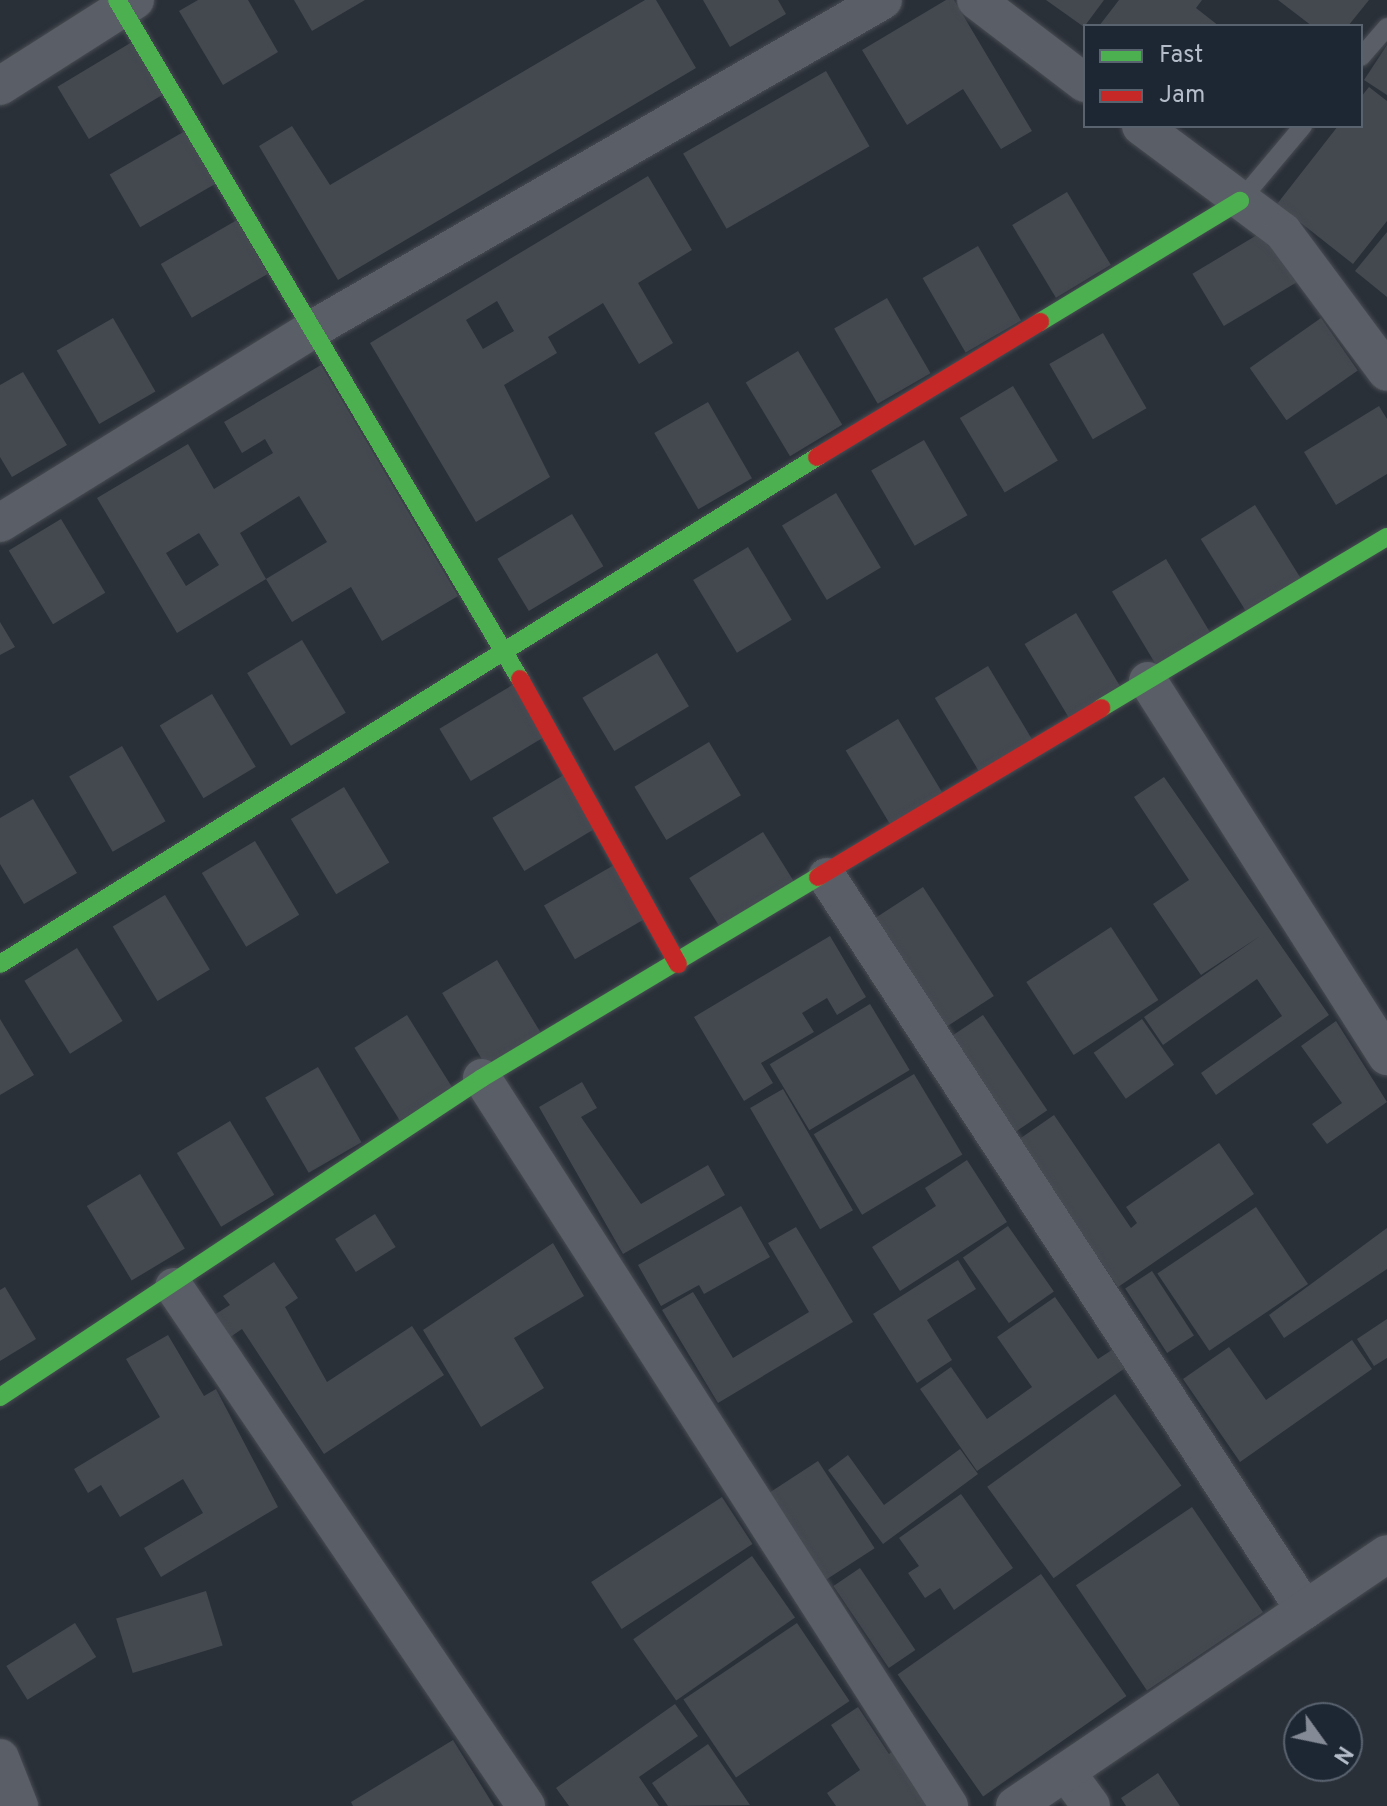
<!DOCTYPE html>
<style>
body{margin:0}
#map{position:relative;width:1387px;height:1806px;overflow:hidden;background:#2a3038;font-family:Overpass,sans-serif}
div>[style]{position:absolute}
.building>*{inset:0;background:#444950;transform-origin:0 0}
.roads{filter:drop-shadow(0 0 2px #484c53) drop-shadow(0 0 2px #484c53)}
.lane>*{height:18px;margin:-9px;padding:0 9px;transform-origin:9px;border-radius:9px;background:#5a5e66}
.street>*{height:38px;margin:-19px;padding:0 19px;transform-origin:19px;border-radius:19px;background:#5a5e66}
.fast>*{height:18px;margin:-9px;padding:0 9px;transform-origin:9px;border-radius:9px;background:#4caf50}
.jam>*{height:18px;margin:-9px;padding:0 9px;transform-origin:9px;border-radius:9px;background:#c62828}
span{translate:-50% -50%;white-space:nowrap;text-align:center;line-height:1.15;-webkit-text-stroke:6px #1d2633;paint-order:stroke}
.legend{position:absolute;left:1083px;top:24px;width:280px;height:104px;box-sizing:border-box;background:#1d2633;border:2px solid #59626f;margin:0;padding:10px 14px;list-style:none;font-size:24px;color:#b4bcc9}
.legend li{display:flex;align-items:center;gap:16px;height:40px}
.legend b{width:40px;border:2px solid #59626f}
.north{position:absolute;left:1283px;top:1702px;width:80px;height:80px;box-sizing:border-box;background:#1d2633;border:2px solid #59626f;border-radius:50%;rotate:123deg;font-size:22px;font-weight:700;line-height:32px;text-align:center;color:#b4bcc9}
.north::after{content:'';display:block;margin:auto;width:28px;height:36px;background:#848b96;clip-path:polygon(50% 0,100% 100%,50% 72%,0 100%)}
</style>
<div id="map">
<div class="building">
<div style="clip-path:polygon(198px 0,248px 0,278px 52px,223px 85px,179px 11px)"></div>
<div style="clip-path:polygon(294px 0,365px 0,312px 31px)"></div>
<div style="clip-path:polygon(645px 0,656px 0,696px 68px,338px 280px,259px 146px,292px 126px,330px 185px)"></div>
<div style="clip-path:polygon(703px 0,778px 0,786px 14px,730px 47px)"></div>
<div style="clip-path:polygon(946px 0,954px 0,1032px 131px,1001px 149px,963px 89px,907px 125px,862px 50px)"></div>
<div style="clip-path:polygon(1046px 0,1104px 0,1084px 27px)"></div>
<div style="clip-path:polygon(1119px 0,1202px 0,1196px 8px,1219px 26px,1099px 26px)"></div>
<div style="clip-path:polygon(1278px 0,1369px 0,1348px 26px,1312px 26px)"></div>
<div style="left:132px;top:42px;width:61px;height:87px;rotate:59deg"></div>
<div style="clip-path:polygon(1387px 45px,1387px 95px,1364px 80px)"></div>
<div style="left:826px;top:71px;width:87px;height:165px;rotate:60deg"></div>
<div style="clip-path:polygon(1369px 87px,1387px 101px,1387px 221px,1353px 264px,1277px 204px,1338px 126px,1361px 126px,1361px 97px)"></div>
<div style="left:185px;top:131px;width:61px;height:87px;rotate:60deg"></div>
<div style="clip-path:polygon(evenodd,648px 176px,692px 250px,638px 283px,673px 343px,639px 364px,603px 303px,548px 337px,557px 353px,504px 385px,550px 477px,476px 522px,370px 343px,648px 176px,497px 301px,514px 331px,483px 349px,466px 320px,497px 301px)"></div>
<div style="left:1067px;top:192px;width:85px;height:64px;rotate:59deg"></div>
<div style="left:237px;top:220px;width:62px;height:88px;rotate:60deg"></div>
<div style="left:1267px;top:229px;width:61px;height:87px;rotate:59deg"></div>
<div style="clip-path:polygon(1387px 232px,1387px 297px,1355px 271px)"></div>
<div style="left:978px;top:246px;width:86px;height:64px;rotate:60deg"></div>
<div style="left:887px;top:298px;width:87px;height:61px;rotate:60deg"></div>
<div style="left:113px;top:318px;width:85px;height:65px;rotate:60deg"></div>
<div style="left:1321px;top:318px;width:64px;height:87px;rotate:55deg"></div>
<div style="left:1103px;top:333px;width:87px;height:62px;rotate:60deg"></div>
<div style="left:798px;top:351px;width:86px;height:61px;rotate:59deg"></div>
<div style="clip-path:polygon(evenodd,321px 365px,458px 596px,382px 641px,351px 587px,292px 622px,266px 579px,177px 633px,97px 498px,188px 444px,214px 489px,273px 453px,265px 439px,242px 453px,224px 422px,321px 365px,299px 496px,327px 542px,266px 579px,240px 533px,299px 496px,321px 365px,199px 533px,219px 565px,186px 586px,166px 553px,199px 533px)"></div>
<div style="clip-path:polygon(23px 372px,67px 445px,12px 477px,0 457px,0 385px)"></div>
<div style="left:1013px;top:386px;width:87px;height:62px;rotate:59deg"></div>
<div style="left:708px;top:402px;width:88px;height:62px;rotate:60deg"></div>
<div style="clip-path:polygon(1379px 406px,1387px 419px,1387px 474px,1336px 505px,1304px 452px)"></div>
<div style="left:924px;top:440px;width:87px;height:61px;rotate:60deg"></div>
<div style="left:836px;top:493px;width:87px;height:63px;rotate:59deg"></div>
<div style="left:1255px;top:505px;width:86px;height:64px;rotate:58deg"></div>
<div style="left:572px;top:514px;width:61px;height:87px;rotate:59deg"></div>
<div style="left:61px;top:519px;width:86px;height:61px;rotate:59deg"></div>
<div style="left:748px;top:547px;width:85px;height:64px;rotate:59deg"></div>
<div style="left:1166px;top:559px;width:86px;height:63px;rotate:59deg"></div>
<div style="left:1076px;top:613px;width:87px;height:60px;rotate:59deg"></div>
<div style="clip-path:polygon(0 622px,15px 647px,0 655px)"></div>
<div style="left:302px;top:640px;width:85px;height:64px;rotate:59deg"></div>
<div style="left:657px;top:653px;width:62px;height:87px;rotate:59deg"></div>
<div style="left:988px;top:666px;width:86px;height:62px;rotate:59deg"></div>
<div style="left:514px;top:684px;width:61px;height:87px;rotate:59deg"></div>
<div style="left:212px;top:694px;width:85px;height:61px;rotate:59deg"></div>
<div style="left:898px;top:719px;width:87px;height:61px;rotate:59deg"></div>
<div style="left:709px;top:742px;width:62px;height:87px;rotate:59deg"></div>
<div style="left:122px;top:746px;width:87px;height:61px;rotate:60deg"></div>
<div style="left:567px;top:773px;width:62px;height:87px;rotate:59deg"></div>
<div style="clip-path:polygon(1164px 777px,1329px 1015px,1216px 1095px,1201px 1073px,1282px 1016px,1257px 979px,1163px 1045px,1144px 1017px,1260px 936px,1201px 975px,1153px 904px,1189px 880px,1134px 797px)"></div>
<div style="left:344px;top:787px;width:88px;height:62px;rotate:59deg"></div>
<div style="clip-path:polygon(33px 799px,77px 873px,24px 904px,0 864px,0 818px)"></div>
<div style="left:763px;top:832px;width:61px;height:87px;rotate:58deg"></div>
<div style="left:255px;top:841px;width:86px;height:62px;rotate:59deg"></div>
<div style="left:621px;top:861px;width:62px;height:89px;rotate:60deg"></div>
<div style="left:923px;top:887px;width:130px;height:67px;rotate:57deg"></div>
<div style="left:165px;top:895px;width:87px;height:61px;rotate:59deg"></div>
<div style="left:1111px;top:927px;width:87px;height:101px;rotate:57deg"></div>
<div style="clip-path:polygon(830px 936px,866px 997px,837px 1015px,827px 998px,802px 1013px,814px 1032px,761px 1063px,773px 1083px,744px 1101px,694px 1017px)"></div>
<div style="left:77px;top:948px;width:86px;height:62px;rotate:58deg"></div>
<div style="left:497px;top:960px;width:85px;height:64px;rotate:59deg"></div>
<div style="left:870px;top:1004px;width:77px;height:117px;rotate:59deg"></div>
<div style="left:407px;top:1015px;width:86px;height:62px;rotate:58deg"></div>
<div style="left:983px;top:1015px;width:115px;height:39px;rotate:56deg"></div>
<div style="clip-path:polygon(0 1019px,34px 1075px,0 1095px)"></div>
<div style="left:1142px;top:1019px;width:56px;height:59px;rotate:55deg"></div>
<div style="clip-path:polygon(1336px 1021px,1387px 1102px,1327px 1144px,1312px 1124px,1342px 1103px,1301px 1046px)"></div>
<div style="left:318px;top:1067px;width:87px;height:61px;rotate:60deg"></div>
<div style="left:914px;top:1074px;width:94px;height:117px;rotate:59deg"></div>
<div style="clip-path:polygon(582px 1082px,597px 1108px,581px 1117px,641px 1204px,708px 1165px,725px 1195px,623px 1254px,539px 1107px)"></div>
<div style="left:783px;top:1089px;width:140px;height:38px;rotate:60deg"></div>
<div style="clip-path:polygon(1054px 1115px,1131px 1228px,1137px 1223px,1126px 1207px,1219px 1143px,1254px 1194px,1118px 1287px,1018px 1140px)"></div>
<div style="left:230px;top:1121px;width:86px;height:62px;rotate:59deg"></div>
<div style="clip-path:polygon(967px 1160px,1007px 1222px,900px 1291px,872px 1247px,936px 1206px,925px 1188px)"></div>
<div style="left:140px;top:1174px;width:87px;height:62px;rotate:59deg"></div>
<div style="clip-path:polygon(741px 1206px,770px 1257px,704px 1294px,699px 1285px,661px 1306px,638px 1265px)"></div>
<div style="left:1256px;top:1207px;width:93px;height:119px;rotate:56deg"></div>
<div style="left:375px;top:1214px;width:39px;height:47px;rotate:58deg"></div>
<div style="left:1008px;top:1226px;width:80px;height:55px;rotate:55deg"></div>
<div style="clip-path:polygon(796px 1227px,853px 1322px,718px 1403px,662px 1310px,693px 1292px,733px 1358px,809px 1312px,768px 1243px)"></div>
<div style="clip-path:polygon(1387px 1228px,1387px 1269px,1284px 1338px,1269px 1315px)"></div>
<div style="clip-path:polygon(553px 1243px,584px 1296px,514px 1338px,544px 1388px,481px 1427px,423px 1330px)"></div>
<div style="clip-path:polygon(958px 1260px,976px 1289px,927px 1320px,952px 1360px,917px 1383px,873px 1314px)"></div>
<div style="clip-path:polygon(274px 1262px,298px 1298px,285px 1307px,327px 1382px,412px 1326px,444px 1375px,324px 1454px,242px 1329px,226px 1340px,211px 1317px,230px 1305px,223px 1296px)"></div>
<div style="left:1152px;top:1271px;width:77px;height:32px;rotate:57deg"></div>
<div style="clip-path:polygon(5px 1287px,36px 1339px,0 1361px,0 1290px)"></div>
<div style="clip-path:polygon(1055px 1297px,1098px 1359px,1115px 1348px,1128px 1366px,977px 1471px,920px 1389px,951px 1367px,987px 1419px,1032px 1387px,997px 1337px)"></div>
<div style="clip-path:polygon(1387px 1319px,1387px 1358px,1374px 1366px,1357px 1339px)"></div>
<div style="clip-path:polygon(168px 1335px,204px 1396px,216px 1389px,278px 1507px,161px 1577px,144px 1548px,203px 1513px,183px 1479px,120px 1517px,101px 1485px,88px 1493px,74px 1469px,160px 1417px,126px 1359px)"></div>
<div style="clip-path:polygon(1352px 1340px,1372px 1369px,1240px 1462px,1183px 1379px,1229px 1347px,1266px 1400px)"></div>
<div style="left:1115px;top:1394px;width:113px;height:158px;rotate:54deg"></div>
<div style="clip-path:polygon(960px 1449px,978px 1474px,883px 1544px,828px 1470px,848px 1455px,884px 1505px)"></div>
<div style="left:818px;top:1461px;width:104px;height:59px;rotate:57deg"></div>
<div style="clip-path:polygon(961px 1494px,1013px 1568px,954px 1610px,940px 1588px,925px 1598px,908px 1573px,919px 1566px,899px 1538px)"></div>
<div style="left:722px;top:1497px;width:56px;height:156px;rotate:57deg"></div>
<div style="left:1192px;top:1507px;width:127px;height:140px;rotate:56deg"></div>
<div style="left:752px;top:1556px;width:75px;height:145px;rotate:55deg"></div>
<div style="left:860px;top:1568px;width:99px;height:32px;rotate:56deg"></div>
<div style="left:1041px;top:1574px;width:149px;height:175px;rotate:55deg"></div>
<div style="left:206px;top:1591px;width:57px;height:94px;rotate:73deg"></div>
<div style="left:75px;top:1623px;width:40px;height:81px;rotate:58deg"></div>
<div style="left:797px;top:1623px;width:94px;height:137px;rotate:56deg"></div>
<div style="clip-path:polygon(675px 1704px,698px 1736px,639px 1777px,659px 1806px,569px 1806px,556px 1788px)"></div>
<div style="clip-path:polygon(858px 1707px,889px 1754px,894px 1750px,932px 1806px,836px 1806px,827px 1793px,860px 1770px,831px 1725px)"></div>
<div style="clip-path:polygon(453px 1740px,494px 1806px,353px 1806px,351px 1802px)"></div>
<div style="clip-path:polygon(708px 1744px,750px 1805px,668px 1806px,652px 1783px)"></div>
<div style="clip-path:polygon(1158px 1773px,1180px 1806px,1126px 1806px,1121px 1798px)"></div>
</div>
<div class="roads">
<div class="lane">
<div style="left:1361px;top:57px;width:40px;rotate:-49deg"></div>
<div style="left:1240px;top:201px;width:98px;rotate:-50deg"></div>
</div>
<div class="street">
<div style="left:976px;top:0;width:137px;rotate:37.3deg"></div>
<div style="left:0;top:86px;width:160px;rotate:-32.5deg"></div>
<div style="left:1141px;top:126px;width:177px;rotate:36.7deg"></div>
<div style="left:1283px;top:232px;width:174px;rotate:53.4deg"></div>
<div style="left:0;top:523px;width:368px;rotate:-31.8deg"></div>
<div style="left:313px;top:329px;width:658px;rotate:-29.99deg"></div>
<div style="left:1148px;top:681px;width:445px;rotate:57.5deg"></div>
<div style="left:827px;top:877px;width:875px;rotate:56.89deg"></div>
<div style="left:482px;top:1078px;width:865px;rotate:57.32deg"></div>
<div style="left:174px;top:1287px;width:627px;rotate:55.85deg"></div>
<div style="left:0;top:1758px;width:52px;rotate:68.4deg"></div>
<div style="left:1066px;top:1772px;width:42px;rotate:53.7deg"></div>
<div style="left:1015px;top:1806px;width:449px;rotate:-34.1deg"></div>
</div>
<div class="fast">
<div style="left:117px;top:0;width:790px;rotate:59.31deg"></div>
<div style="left:1040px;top:322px;width:234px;rotate:-31.2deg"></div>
<div style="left:1101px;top:708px;width:333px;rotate:-30.9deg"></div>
<div style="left:0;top:964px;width:962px;rotate:-31.82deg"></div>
<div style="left:0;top:1397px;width:578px;rotate:-33.5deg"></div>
<div style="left:482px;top:1078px;width:392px;rotate:-30.9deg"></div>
</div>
<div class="jam">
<div style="left:817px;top:457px;width:261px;rotate:-31.2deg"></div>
<div style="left:520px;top:679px;width:326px;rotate:61deg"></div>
<div style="left:818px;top:877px;width:330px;rotate:-30.8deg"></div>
</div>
</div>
<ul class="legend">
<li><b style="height:10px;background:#4caf50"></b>Fast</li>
<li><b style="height:10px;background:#c62828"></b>Jam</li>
</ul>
<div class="north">N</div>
</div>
